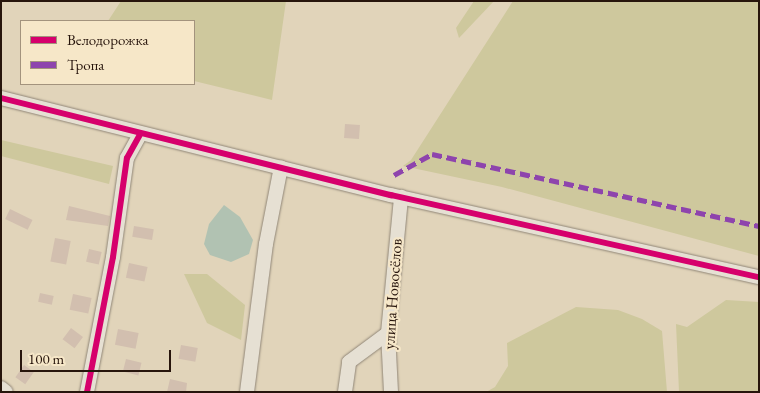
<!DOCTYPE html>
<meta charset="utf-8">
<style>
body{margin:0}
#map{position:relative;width:760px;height:393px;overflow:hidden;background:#e1d4ba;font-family:"EB Garamond",serif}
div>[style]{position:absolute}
.green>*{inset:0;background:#cec89d}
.water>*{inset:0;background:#b1c2b2}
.building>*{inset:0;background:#d2bfaf;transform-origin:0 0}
.roads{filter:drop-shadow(0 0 1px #908677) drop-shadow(0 0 1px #908677)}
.minor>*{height:14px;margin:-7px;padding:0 7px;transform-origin:7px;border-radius:7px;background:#e6e0d3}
.quiet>*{height:5px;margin-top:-2.5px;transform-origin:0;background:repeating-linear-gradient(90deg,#8e44ad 0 10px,transparent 0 15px)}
.cycleway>*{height:6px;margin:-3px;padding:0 3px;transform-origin:3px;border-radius:3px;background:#d6006c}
span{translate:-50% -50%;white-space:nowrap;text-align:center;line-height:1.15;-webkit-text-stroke:4.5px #f6e7c8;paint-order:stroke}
.street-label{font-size:16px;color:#27150c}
.frame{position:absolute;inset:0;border:2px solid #27150c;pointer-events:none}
.legend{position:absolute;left:20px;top:20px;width:175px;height:65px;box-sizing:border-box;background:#f6e7c8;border:1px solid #a3937d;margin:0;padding:6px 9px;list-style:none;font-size:15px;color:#27150c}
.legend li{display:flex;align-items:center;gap:10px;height:25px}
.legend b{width:25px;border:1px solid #a3937d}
.scale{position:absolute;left:20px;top:350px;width:151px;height:22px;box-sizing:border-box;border:2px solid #27150c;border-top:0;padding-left:6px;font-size:15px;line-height:18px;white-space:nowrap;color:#27150c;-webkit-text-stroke:4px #f6e7c8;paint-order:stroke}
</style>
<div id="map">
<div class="green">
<div style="clip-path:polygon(121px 1px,286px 1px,272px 100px,194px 81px,194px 21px,108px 21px)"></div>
<div style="clip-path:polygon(474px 1px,494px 1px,459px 38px,456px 28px)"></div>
<div style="clip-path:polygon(513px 1px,759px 1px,759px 256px,502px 187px,403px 166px,411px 160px)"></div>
<div style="clip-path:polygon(1px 140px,113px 166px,109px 184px,1px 156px)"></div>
<div style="clip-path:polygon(184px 274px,207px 274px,245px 305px,241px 340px,207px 323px)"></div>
<div style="clip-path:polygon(726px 300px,759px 302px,759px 392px,679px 392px,676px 324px,687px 327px)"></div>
<div style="clip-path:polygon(576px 307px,618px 310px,642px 319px,662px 331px,667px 392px,486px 392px,495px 387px,508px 366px,507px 343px)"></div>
</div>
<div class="water">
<div style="clip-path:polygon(224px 205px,240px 217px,253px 240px,249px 254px,231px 262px,210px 255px,204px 244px,209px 224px)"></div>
</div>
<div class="building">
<div style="left:345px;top:124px;width:15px;height:14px;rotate:4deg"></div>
<div style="clip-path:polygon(69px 206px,110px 216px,108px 226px,66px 220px)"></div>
<div style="left:10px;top:209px;width:25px;height:11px;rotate:26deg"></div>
<div style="left:134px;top:226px;width:20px;height:11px;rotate:9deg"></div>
<div style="left:55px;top:238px;width:16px;height:24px;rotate:11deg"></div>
<div style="left:89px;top:249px;width:13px;height:13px;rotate:13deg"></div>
<div style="left:129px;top:263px;width:19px;height:15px;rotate:12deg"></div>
<div style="left:40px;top:293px;width:14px;height:9px;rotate:12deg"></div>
<div style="left:73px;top:294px;width:19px;height:16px;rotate:12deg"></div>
<div style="left:71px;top:328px;width:15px;height:14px;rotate:37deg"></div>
<div style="left:118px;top:329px;width:21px;height:16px;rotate:11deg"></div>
<div style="left:181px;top:345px;width:17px;height:14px;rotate:10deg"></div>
<div style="left:126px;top:359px;width:16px;height:13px;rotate:14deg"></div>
<div style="left:24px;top:365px;width:12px;height:15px;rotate:35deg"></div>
<div style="clip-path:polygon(170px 379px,187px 383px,186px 392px,167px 392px)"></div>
</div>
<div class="roads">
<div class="minor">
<div style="left:1px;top:98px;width:402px;rotate:14deg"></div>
<div style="left:391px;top:195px;width:377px;rotate:12.6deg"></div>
<div style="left:1px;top:388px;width:6px;rotate:39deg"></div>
<div style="left:87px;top:392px;width:137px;rotate:-79.1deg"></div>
<div style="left:113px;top:257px;width:100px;rotate:-82deg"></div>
<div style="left:127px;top:158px;width:26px;rotate:-61deg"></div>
<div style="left:247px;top:392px;width:149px;rotate:-82.7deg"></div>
<div style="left:266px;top:244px;width:78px;rotate:-79deg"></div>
<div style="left:345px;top:392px;width:30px;rotate:-82deg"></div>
<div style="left:349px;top:362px;width:49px;rotate:-36.6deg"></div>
<div style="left:391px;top:392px;width:59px;rotate:-92.9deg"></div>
<div style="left:388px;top:333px;width:137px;rotate:-84.5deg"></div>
</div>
</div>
<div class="quiet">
<div style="left:394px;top:175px;width:43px;rotate:-28.9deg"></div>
<div style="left:432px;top:154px;width:335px;rotate:12.4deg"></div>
</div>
<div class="cycleway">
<div style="left:1px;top:98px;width:402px;rotate:14deg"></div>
<div style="left:391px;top:195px;width:377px;rotate:12.6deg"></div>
<div style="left:87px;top:392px;width:137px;rotate:-79.1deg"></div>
<div style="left:113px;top:257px;width:100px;rotate:-82deg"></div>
<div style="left:127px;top:158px;width:26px;rotate:-61deg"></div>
</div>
<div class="street-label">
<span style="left:393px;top:294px;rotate:-86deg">улица Новосёлов</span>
</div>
<div class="frame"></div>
<ul class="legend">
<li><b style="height:6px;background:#d6006c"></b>Велодорожка</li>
<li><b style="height:6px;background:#8e44ad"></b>Тропа</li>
</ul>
<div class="scale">100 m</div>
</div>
